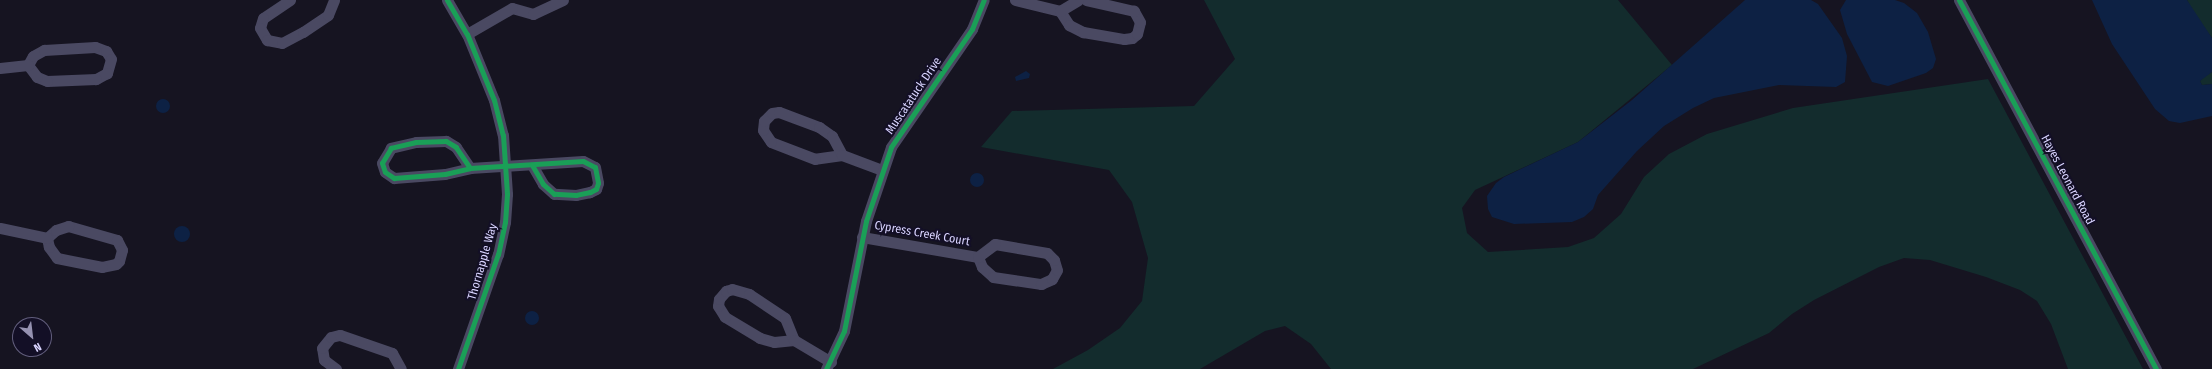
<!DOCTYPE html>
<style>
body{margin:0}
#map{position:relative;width:2212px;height:369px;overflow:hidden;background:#161421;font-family:"Fira Sans Condensed",sans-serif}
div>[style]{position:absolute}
.green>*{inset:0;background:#132c2d}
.water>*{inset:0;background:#0d2144}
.round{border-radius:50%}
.minor>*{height:11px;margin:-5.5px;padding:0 5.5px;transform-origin:5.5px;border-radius:5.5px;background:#4a4962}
.cycleway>*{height:5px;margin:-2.5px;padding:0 2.5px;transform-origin:2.5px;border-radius:2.5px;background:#1a9f57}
span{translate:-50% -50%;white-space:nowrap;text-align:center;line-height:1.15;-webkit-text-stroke:4px #130f26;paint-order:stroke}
.street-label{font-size:12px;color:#d9d4ff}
.north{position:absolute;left:12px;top:317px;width:40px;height:40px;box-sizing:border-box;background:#130f26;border:1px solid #625e7d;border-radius:50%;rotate:152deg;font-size:11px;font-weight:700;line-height:16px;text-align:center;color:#d9d4ff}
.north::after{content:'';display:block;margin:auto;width:14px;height:18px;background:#9591b1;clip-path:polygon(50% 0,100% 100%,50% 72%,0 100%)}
</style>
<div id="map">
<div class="green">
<div style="clip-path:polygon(1204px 0,1618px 0,1672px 65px,1578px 142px,1475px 190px,1462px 208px,1467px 233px,1488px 252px,1568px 247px,1594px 238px,1621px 214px,1644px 177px,1669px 154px,1707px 134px,1793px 108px,1988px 79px,2143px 369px,2068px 369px,2051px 324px,2037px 301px,2020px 290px,1986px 277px,1930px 260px,1904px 258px,1879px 267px,1814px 300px,1792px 314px,1769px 333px,1693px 369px,1331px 369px,1311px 344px,1285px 326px,1265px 331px,1200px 369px,1053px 369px,1088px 350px,1120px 328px,1142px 301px,1148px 258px,1132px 202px,1109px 170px,981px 147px,1012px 111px,1194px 106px,1235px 59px)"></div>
<div style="clip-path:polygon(2187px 0,2212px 0,2212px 38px,2195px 15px)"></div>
<div style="clip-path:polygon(2212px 72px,2212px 84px,2202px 85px,2200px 81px,2204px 76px)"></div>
</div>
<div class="water">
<div style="clip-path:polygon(1745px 0,1811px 0,1818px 4px,1842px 38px,1847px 56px,1845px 82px,1836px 87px,1779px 85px,1714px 98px,1693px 108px,1664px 126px,1637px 151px,1598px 195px,1593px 209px,1584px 217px,1572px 222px,1514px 224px,1492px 217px,1488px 209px,1487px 196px,1496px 183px,1504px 177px,1578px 142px,1632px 100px)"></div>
<div style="clip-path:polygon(1846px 0,1895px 0,1904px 3px,1917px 13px,1928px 32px,1936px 59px,1933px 68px,1926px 73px,1888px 86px,1872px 82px,1847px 34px,1840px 10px)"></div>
<div style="clip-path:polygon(2092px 0,2187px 0,2212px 38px,2212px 72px,2200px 81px,2202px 85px,2212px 84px,2212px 116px,2180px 123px,2169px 121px,2155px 109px,2112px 44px)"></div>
<div style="clip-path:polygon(1026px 71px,1030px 74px,1029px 78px,1016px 81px,1015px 77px)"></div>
<div class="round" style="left:156px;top:99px;width:14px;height:14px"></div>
<div class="round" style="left:970px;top:173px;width:14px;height:14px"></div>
<div class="round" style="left:174px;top:226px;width:16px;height:16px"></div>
<div class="round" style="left:525px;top:311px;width:14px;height:14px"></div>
</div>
<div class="minor">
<div style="left:290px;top:0;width:32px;rotate:146deg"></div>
<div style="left:263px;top:18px;width:10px;rotate:107deg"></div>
<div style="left:260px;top:28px;width:14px;rotate:60deg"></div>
<div style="left:267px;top:40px;width:15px;rotate:11deg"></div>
<div style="left:282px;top:43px;width:24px;rotate:-28deg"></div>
<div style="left:303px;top:32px;width:30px;rotate:-34deg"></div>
<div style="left:328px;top:15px;width:16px;rotate:-68deg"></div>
<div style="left:447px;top:0;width:39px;rotate:60deg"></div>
<div style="left:467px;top:34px;width:71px;rotate:67.8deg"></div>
<div style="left:494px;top:100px;width:36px;rotate:76deg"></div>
<div style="left:503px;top:135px;width:59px;rotate:86.1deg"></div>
<div style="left:507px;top:194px;width:28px;rotate:94deg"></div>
<div style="left:505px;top:222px;width:33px;rotate:102deg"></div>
<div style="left:498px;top:254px;width:122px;rotate:109.2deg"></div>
<div style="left:1015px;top:0;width:46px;rotate:13.7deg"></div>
<div style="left:1060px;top:11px;width:17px;rotate:57deg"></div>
<div style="left:1069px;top:25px;width:16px;rotate:27deg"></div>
<div style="left:1083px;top:32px;width:42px;rotate:9.7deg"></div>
<div style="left:1124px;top:39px;width:8px;rotate:-7deg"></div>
<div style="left:1132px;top:38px;width:6px;rotate:-39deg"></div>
<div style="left:1137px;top:34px;width:12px;rotate:-76deg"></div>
<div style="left:1140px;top:22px;width:13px;rotate:-119deg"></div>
<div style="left:1134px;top:11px;width:49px;rotate:-167.1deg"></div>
<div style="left:1959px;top:0;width:418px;rotate:61.9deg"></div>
<div style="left:512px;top:8px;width:22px;rotate:16deg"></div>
<div style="left:533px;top:14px;width:33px;rotate:-25deg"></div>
<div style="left:1060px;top:11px;width:21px;rotate:-31deg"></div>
<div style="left:467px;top:34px;width:52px;rotate:-30deg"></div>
<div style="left:95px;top:47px;width:12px;rotate:20deg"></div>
<div style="left:106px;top:51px;width:9px;rotate:58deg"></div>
<div style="left:111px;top:59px;width:15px;rotate:106deg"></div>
<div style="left:107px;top:73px;width:13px;rotate:151deg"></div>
<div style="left:96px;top:79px;width:49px;rotate:177.7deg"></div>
<div style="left:47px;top:81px;width:11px;rotate:-158deg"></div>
<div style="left:37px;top:77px;width:15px;rotate:-127deg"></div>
<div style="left:28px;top:65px;width:10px;rotate:-61deg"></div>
<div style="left:33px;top:56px;width:13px;rotate:-29deg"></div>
<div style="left:44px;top:50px;width:51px;rotate:-3.4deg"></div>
<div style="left:0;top:68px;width:28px;rotate:-6deg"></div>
<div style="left:842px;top:155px;width:27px;rotate:172deg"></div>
<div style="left:815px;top:159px;width:47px;rotate:-158.9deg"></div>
<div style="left:771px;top:142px;width:14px;rotate:-124deg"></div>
<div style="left:763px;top:130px;width:9px;rotate:-84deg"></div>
<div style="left:764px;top:121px;width:11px;rotate:-45deg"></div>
<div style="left:772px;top:113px;width:7px;rotate:-8deg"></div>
<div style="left:779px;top:112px;width:43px;rotate:20.6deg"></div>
<div style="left:819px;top:127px;width:16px;rotate:35deg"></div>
<div style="left:832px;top:136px;width:21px;rotate:62deg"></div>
<div style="left:842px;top:155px;width:43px;rotate:20.6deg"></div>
<div style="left:470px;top:168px;width:25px;rotate:-124deg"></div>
<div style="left:456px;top:147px;width:12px;rotate:-149deg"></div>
<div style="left:446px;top:141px;width:30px;rotate:178deg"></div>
<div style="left:416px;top:142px;width:26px;rotate:167deg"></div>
<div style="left:391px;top:148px;width:17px;rotate:121deg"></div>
<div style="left:382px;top:163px;width:9px;rotate:72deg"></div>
<div style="left:385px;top:172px;width:11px;rotate:34deg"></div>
<div style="left:394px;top:178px;width:51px;rotate:-4.5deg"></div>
<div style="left:445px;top:174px;width:26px;rotate:-13deg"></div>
<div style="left:470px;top:168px;width:113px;rotate:-3.5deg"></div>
<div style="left:583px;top:161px;width:13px;rotate:27deg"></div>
<div style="left:595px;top:167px;width:16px;rotate:79deg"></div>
<div style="left:598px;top:183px;width:6px;rotate:108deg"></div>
<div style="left:596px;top:189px;width:7px;rotate:153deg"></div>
<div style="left:590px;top:192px;width:14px;rotate:168deg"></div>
<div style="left:576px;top:195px;width:22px;rotate:-177deg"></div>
<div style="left:554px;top:194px;width:15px;rotate:-138deg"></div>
<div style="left:543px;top:184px;width:22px;rotate:-120deg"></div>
<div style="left:68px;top:226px;width:51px;rotate:15.9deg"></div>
<div style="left:117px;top:240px;width:11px;rotate:63deg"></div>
<div style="left:122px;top:250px;width:11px;rotate:105deg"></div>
<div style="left:119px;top:261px;width:4px;rotate:135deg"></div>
<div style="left:116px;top:264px;width:14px;rotate:168deg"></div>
<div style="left:102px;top:267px;width:46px;rotate:-168.7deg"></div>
<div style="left:57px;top:258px;width:14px;rotate:-126deg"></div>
<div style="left:49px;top:247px;width:9px;rotate:-103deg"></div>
<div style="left:47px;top:238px;width:12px;rotate:-42deg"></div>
<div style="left:56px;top:230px;width:13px;rotate:-18deg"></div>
<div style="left:0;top:228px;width:48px;rotate:12deg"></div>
<div style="left:862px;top:237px;width:118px;rotate:9.8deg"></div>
<div style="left:978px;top:257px;width:11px;rotate:68deg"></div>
<div style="left:982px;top:267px;width:15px;rotate:42deg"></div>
<div style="left:993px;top:277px;width:49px;rotate:8.3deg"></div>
<div style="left:1041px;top:284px;width:12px;rotate:-24deg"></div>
<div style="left:1052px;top:279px;width:10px;rotate:-61deg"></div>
<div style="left:1057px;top:270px;width:10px;rotate:-107deg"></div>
<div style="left:1054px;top:260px;width:10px;rotate:-135deg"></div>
<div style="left:1047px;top:253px;width:53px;rotate:-170.2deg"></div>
<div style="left:995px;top:244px;width:21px;rotate:143deg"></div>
<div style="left:794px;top:340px;width:20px;rotate:174deg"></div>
<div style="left:774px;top:342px;width:15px;rotate:-164deg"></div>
<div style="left:760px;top:338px;width:41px;rotate:-149deg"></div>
<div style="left:725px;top:317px;width:13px;rotate:-122deg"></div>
<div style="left:718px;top:306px;width:7px;rotate:-82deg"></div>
<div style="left:719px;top:299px;width:11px;rotate:-49deg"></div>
<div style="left:726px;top:291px;width:6px;rotate:-18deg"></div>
<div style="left:732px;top:289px;width:18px;rotate:16deg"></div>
<div style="left:749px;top:294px;width:43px;rotate:33.7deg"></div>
<div style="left:785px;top:318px;width:24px;rotate:68deg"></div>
<div style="left:794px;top:340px;width:43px;rotate:30.7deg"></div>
<div style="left:336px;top:369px;width:15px;rotate:-143deg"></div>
<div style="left:324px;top:360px;width:12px;rotate:-99deg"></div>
<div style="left:322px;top:348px;width:14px;rotate:-51deg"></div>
<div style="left:331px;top:337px;width:9px;rotate:-13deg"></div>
<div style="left:340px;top:335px;width:55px;rotate:19.1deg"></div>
<div style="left:392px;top:353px;width:18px;rotate:61deg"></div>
<div style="left:826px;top:369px;width:42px;rotate:-64.7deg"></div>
<div style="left:844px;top:331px;width:112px;rotate:-78.7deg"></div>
<div style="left:866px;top:221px;width:78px;rotate:-71.3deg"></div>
<div style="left:891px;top:147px;width:143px;rotate:-55.5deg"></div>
<div style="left:972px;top:29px;width:31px;rotate:-68deg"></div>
</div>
<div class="cycleway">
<div style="left:447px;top:0;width:39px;rotate:60deg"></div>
<div style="left:467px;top:34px;width:71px;rotate:67.8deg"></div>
<div style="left:494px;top:100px;width:36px;rotate:76deg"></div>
<div style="left:503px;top:135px;width:59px;rotate:86.1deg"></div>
<div style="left:507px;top:194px;width:28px;rotate:94deg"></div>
<div style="left:505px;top:222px;width:33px;rotate:102deg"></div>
<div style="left:498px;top:254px;width:122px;rotate:109.2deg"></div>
<div style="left:1959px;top:0;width:418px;rotate:61.9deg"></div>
<div style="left:470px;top:168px;width:25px;rotate:-124deg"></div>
<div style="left:456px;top:147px;width:12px;rotate:-149deg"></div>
<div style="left:446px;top:141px;width:30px;rotate:178deg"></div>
<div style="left:416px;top:142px;width:26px;rotate:167deg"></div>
<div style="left:391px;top:148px;width:17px;rotate:121deg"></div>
<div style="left:382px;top:163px;width:9px;rotate:72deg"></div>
<div style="left:385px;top:172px;width:11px;rotate:34deg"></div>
<div style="left:394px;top:178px;width:51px;rotate:-4.5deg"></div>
<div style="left:445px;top:174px;width:26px;rotate:-13deg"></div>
<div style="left:470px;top:168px;width:113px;rotate:-3.5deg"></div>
<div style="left:583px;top:161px;width:13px;rotate:27deg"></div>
<div style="left:595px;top:167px;width:16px;rotate:79deg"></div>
<div style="left:598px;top:183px;width:6px;rotate:108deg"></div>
<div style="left:596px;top:189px;width:7px;rotate:153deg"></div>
<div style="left:590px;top:192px;width:14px;rotate:168deg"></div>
<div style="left:576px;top:195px;width:22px;rotate:-177deg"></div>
<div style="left:554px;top:194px;width:15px;rotate:-138deg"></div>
<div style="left:543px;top:184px;width:22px;rotate:-120deg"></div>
<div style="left:826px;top:369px;width:42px;rotate:-64.7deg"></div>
<div style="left:844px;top:331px;width:112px;rotate:-78.7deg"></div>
<div style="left:866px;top:221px;width:78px;rotate:-71.3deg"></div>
<div style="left:891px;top:147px;width:143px;rotate:-55.5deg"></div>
<div style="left:972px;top:29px;width:31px;rotate:-68deg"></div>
</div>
<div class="street-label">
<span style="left:914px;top:96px;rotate:-56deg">Muscatatuck Drive</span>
<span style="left:2067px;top:180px;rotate:62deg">Hayes Leonard Road</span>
<span style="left:922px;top:234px;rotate:10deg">Cypress Creek Court</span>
<span style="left:483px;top:262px;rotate:-74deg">Thornapple Way</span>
</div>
<div class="north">N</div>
</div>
